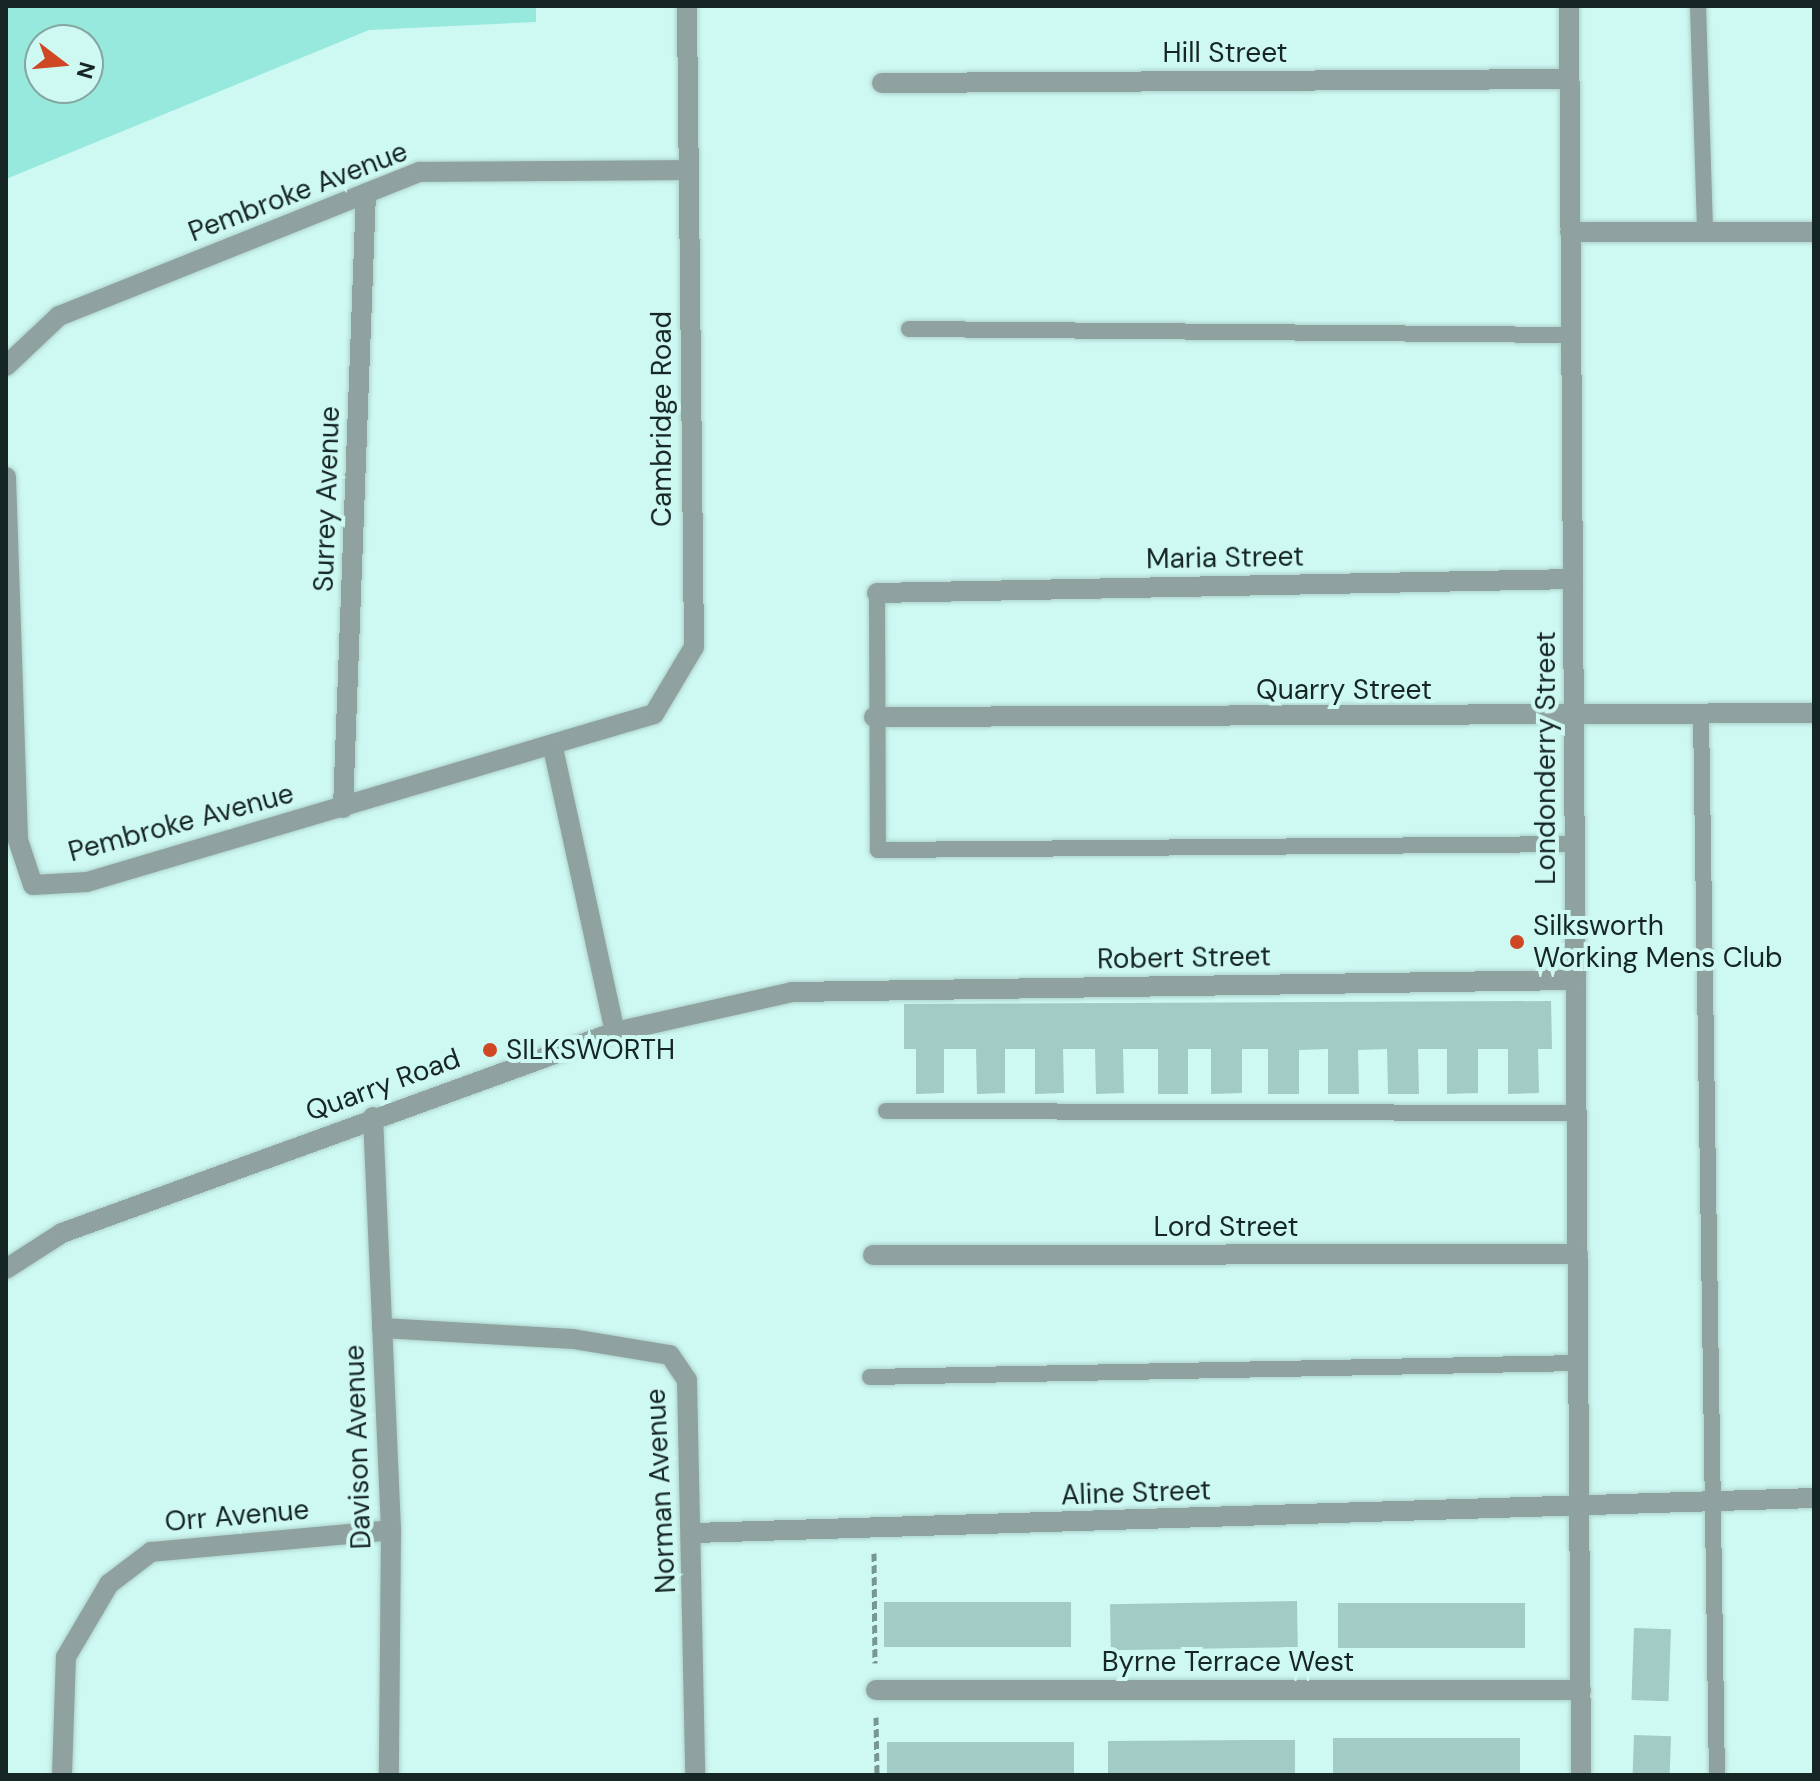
<!DOCTYPE html>
<style>
body{margin:0}
#map{position:relative;width:1820px;height:1781px;overflow:hidden;background:#cef9f2;font-family:"DM Sans",sans-serif}
div>[style]{position:absolute}
.green>*{inset:0;background:#97e8dd}
.building>*{inset:0;background:#a1cbc4;transform-origin:0 0}
.path>*{height:5px;margin-top:-2.5px;transform-origin:0;background:repeating-linear-gradient(90deg,#789792 0 8px,transparent 0 12px)}
.roads{filter:drop-shadow(0 0 2px #add3cd) drop-shadow(0 0 2px #add3cd)}
.lane>*{height:16px;margin:-8px;padding:0 8px;transform-origin:8px;border-radius:8px;background:#90a29f}
.street>*{height:20px;margin:-10px;padding:0 10px;transform-origin:10px;border-radius:10px;background:#90a29f}
.dots>*{width:22px;height:22px;translate:-50% -50%;box-sizing:border-box;border:4px solid #cef9f2;border-radius:50%}
span{translate:-50% -50%;white-space:nowrap;text-align:center;line-height:1.15;-webkit-text-stroke:8px #cef9f2;paint-order:stroke}
.street-label{font-size:28px;color:#162624}
.poi-label{font-size:28px;color:#162624}
.left{translate:0 -50%;text-align:left}
.frame{position:absolute;inset:0;border:8px solid #162624;pointer-events:none}
.north{position:absolute;left:24px;top:24px;width:80px;height:80px;box-sizing:border-box;background:#cef9f2;border:2px solid #84a5a0;border-radius:50%;rotate:106deg;font-size:22px;font-weight:700;line-height:32px;text-align:center;color:#162624}
.north::after{content:'';display:block;margin:auto;width:28px;height:36px;background:#d04724;clip-path:polygon(50% 0,100% 100%,50% 72%,0 100%)}
</style>
<div id="map">
<div class="green">
<div style="clip-path:polygon(evenodd,6px 6px,536px 6px,536px 22px,369px 30px,6px 179px,6px 6px,40px 40px,88px 40px,88px 88px,40px 88px,40px 40px)"></div>
</div>
<div class="building">
<div style="clip-path:polygon(1551px 1001px,1552px 1049px,1538px 1049px,1539px 1093px,1508px 1094px,1508px 1049px,1478px 1049px,1478px 1093px,1447px 1094px,1447px 1049px,1418px 1049px,1419px 1094px,1388px 1094px,1387px 1049px,1358px 1050px,1359px 1094px,1328px 1094px,1328px 1049px,1299px 1050px,1299px 1094px,1268px 1094px,1268px 1049px,1242px 1049px,1242px 1093px,1211px 1094px,1211px 1049px,1188px 1049px,1188px 1094px,1158px 1094px,1158px 1049px,1123px 1049px,1124px 1093px,1096px 1094px,1095px 1049px,1063px 1049px,1064px 1093px,1035px 1094px,1035px 1049px,1005px 1049px,1005px 1093px,977px 1094px,976px 1049px,944px 1049px,944px 1093px,916px 1094px,916px 1049px,904px 1049px,904px 1004px)"></div>
<div style="left:1297px;top:1601px;width:46px;height:187px;rotate:89deg"></div>
<div style="left:1071px;top:1602px;width:45px;height:187px;rotate:90deg"></div>
<div style="left:1525px;top:1603px;width:45px;height:187px;rotate:90deg"></div>
<div style="left:1634px;top:1628px;width:37px;height:72px;rotate:2deg"></div>
<div style="left:1634px;top:1735px;width:37px;height:40px;rotate:2deg"></div>
<div style="left:1520px;top:1738px;width:37px;height:187px;rotate:90deg"></div>
<div style="clip-path:polygon(1255px 1740px,1295px 1740px,1295px 1775px,1108px 1775px,1108px 1741px)"></div>
<div style="left:1074px;top:1742px;width:33px;height:187px;rotate:90deg"></div>
</div>
<div class="path">
<div style="left:874px;top:1553px;width:110px;rotate:89.5deg"></div>
<div style="left:876px;top:1717px;width:58px;rotate:89deg"></div>
</div>
<div class="roads">
<div class="lane">
<div style="left:1698px;top:6px;width:226px;rotate:88.2deg"></div>
<div style="left:909px;top:329px;width:662px;rotate:0.52deg"></div>
<div style="left:877px;top:593px;width:257px;rotate:89.8deg"></div>
<div style="left:878px;top:850px;width:695px;rotate:-0.49deg"></div>
<div style="left:1701px;top:714px;width:1061px;rotate:89.14deg"></div>
<div style="left:886px;top:1111px;width:691px;rotate:0.17deg"></div>
<div style="left:870px;top:1377px;width:709px;rotate:-1.13deg"></div>
</div>
<div class="street">
<div style="left:1569px;top:6px;width:1769px;rotate:89.61deg"></div>
<div style="left:882px;top:83px;width:687px;rotate:-0.33deg"></div>
<div style="left:1570px;top:232px;width:244px"></div>
<div style="left:6px;top:366px;width:73px;rotate:-43.3deg"></div>
<div style="left:59px;top:316px;width:388px;rotate:-21.8deg"></div>
<div style="left:419px;top:172px;width:269px;rotate:-0.4deg"></div>
<div style="left:6px;top:477px;width:363px;rotate:88.1deg"></div>
<div style="left:18px;top:840px;width:47px;rotate:71.6deg"></div>
<div style="left:33px;top:885px;width:54px;rotate:-3.2deg"></div>
<div style="left:87px;top:882px;width:591px;rotate:-16.5deg"></div>
<div style="left:654px;top:714px;width:78px;rotate:-59.2deg"></div>
<div style="left:694px;top:647px;width:641px;rotate:-90.63deg"></div>
<div style="left:877px;top:593px;width:696px;rotate:-1.15deg"></div>
<div style="left:874px;top:717px;width:940px;rotate:-0.24deg"></div>
<div style="left:553px;top:748px;width:291px;rotate:77.7deg"></div>
<div style="left:343px;top:808px;width:615px;rotate:-87.86deg"></div>
<div style="left:373px;top:1117px;width:413px;rotate:87.5deg"></div>
<div style="left:391px;top:1530px;width:245px;rotate:90.5deg"></div>
<div style="left:873px;top:1255px;width:705px;rotate:-0.08deg"></div>
<div style="left:6px;top:1269px;width:67px;rotate:-32.7deg"></div>
<div style="left:62px;top:1233px;width:588px;rotate:-19.97deg"></div>
<div style="left:615px;top:1032px;width:181px;rotate:-12.7deg"></div>
<div style="left:792px;top:992px;width:784px;rotate:-0.88deg"></div>
<div style="left:382px;top:1328px;width:191px;rotate:3.3deg"></div>
<div style="left:573px;top:1339px;width:98px;rotate:9.4deg"></div>
<div style="left:670px;top:1355px;width:30px;rotate:56deg"></div>
<div style="left:687px;top:1380px;width:395px;rotate:88.8deg"></div>
<div style="left:694px;top:1533px;width:1121px;rotate:-1.79deg"></div>
<div style="left:876px;top:1690px;width:705px"></div>
<div style="left:62px;top:1775px;width:118px;rotate:-88.1deg"></div>
<div style="left:66px;top:1657px;width:85px;rotate:-59.5deg"></div>
<div style="left:109px;top:1584px;width:53px;rotate:-37.3deg"></div>
<div style="left:151px;top:1552px;width:241px;rotate:-5.2deg"></div>
</div>
</div>
<div class="dots">
<div style="left:1517px;top:942px;background:#d04724"></div>
<div style="left:490px;top:1050px;background:#d04724"></div>
</div>
<div class="street-label">
<span style="left:1225px;top:53px">Hill Street</span>
<span style="left:298px;top:192px;rotate:-21deg">Pembroke Avenue</span>
<span style="left:662px;top:419px;rotate:-90deg">Cambridge Road</span>
<span style="left:327px;top:499px;rotate:-88deg">Surrey Avenue</span>
<span style="left:1225px;top:558px;rotate:-1deg">Maria Street</span>
<span style="left:1344px;top:690px">Quarry Street</span>
<span style="left:1546px;top:758px;rotate:-90deg">Londonderry Street</span>
<span style="left:181px;top:823px;rotate:-15deg">Pembroke Avenue</span>
<span style="left:1184px;top:958px;rotate:-1deg">Robert Street</span>
<span style="left:383px;top:1085px;rotate:-20deg">Quarry Road</span>
<span style="left:1226px;top:1227px">Lord Street</span>
<span style="left:358px;top:1447px;rotate:-92deg">Davison Avenue</span>
<span style="left:661px;top:1491px;rotate:-93deg">Norman Avenue</span>
<span style="left:1136px;top:1493px;rotate:-2deg">Aline Street</span>
<span style="left:237px;top:1516px;rotate:-5deg">Orr Avenue</span>
<span style="left:1228px;top:1662px">Byrne Terrace West</span>
</div>
<div class="poi-label">
<span class="left" style="left:1533px;top:942px">Silksworth<br>Working Mens Club</span>
<span class="left" style="left:506px;top:1050px">SILKSWORTH</span>
</div>
<div class="frame"></div>
<div class="north">N</div>
</div>
